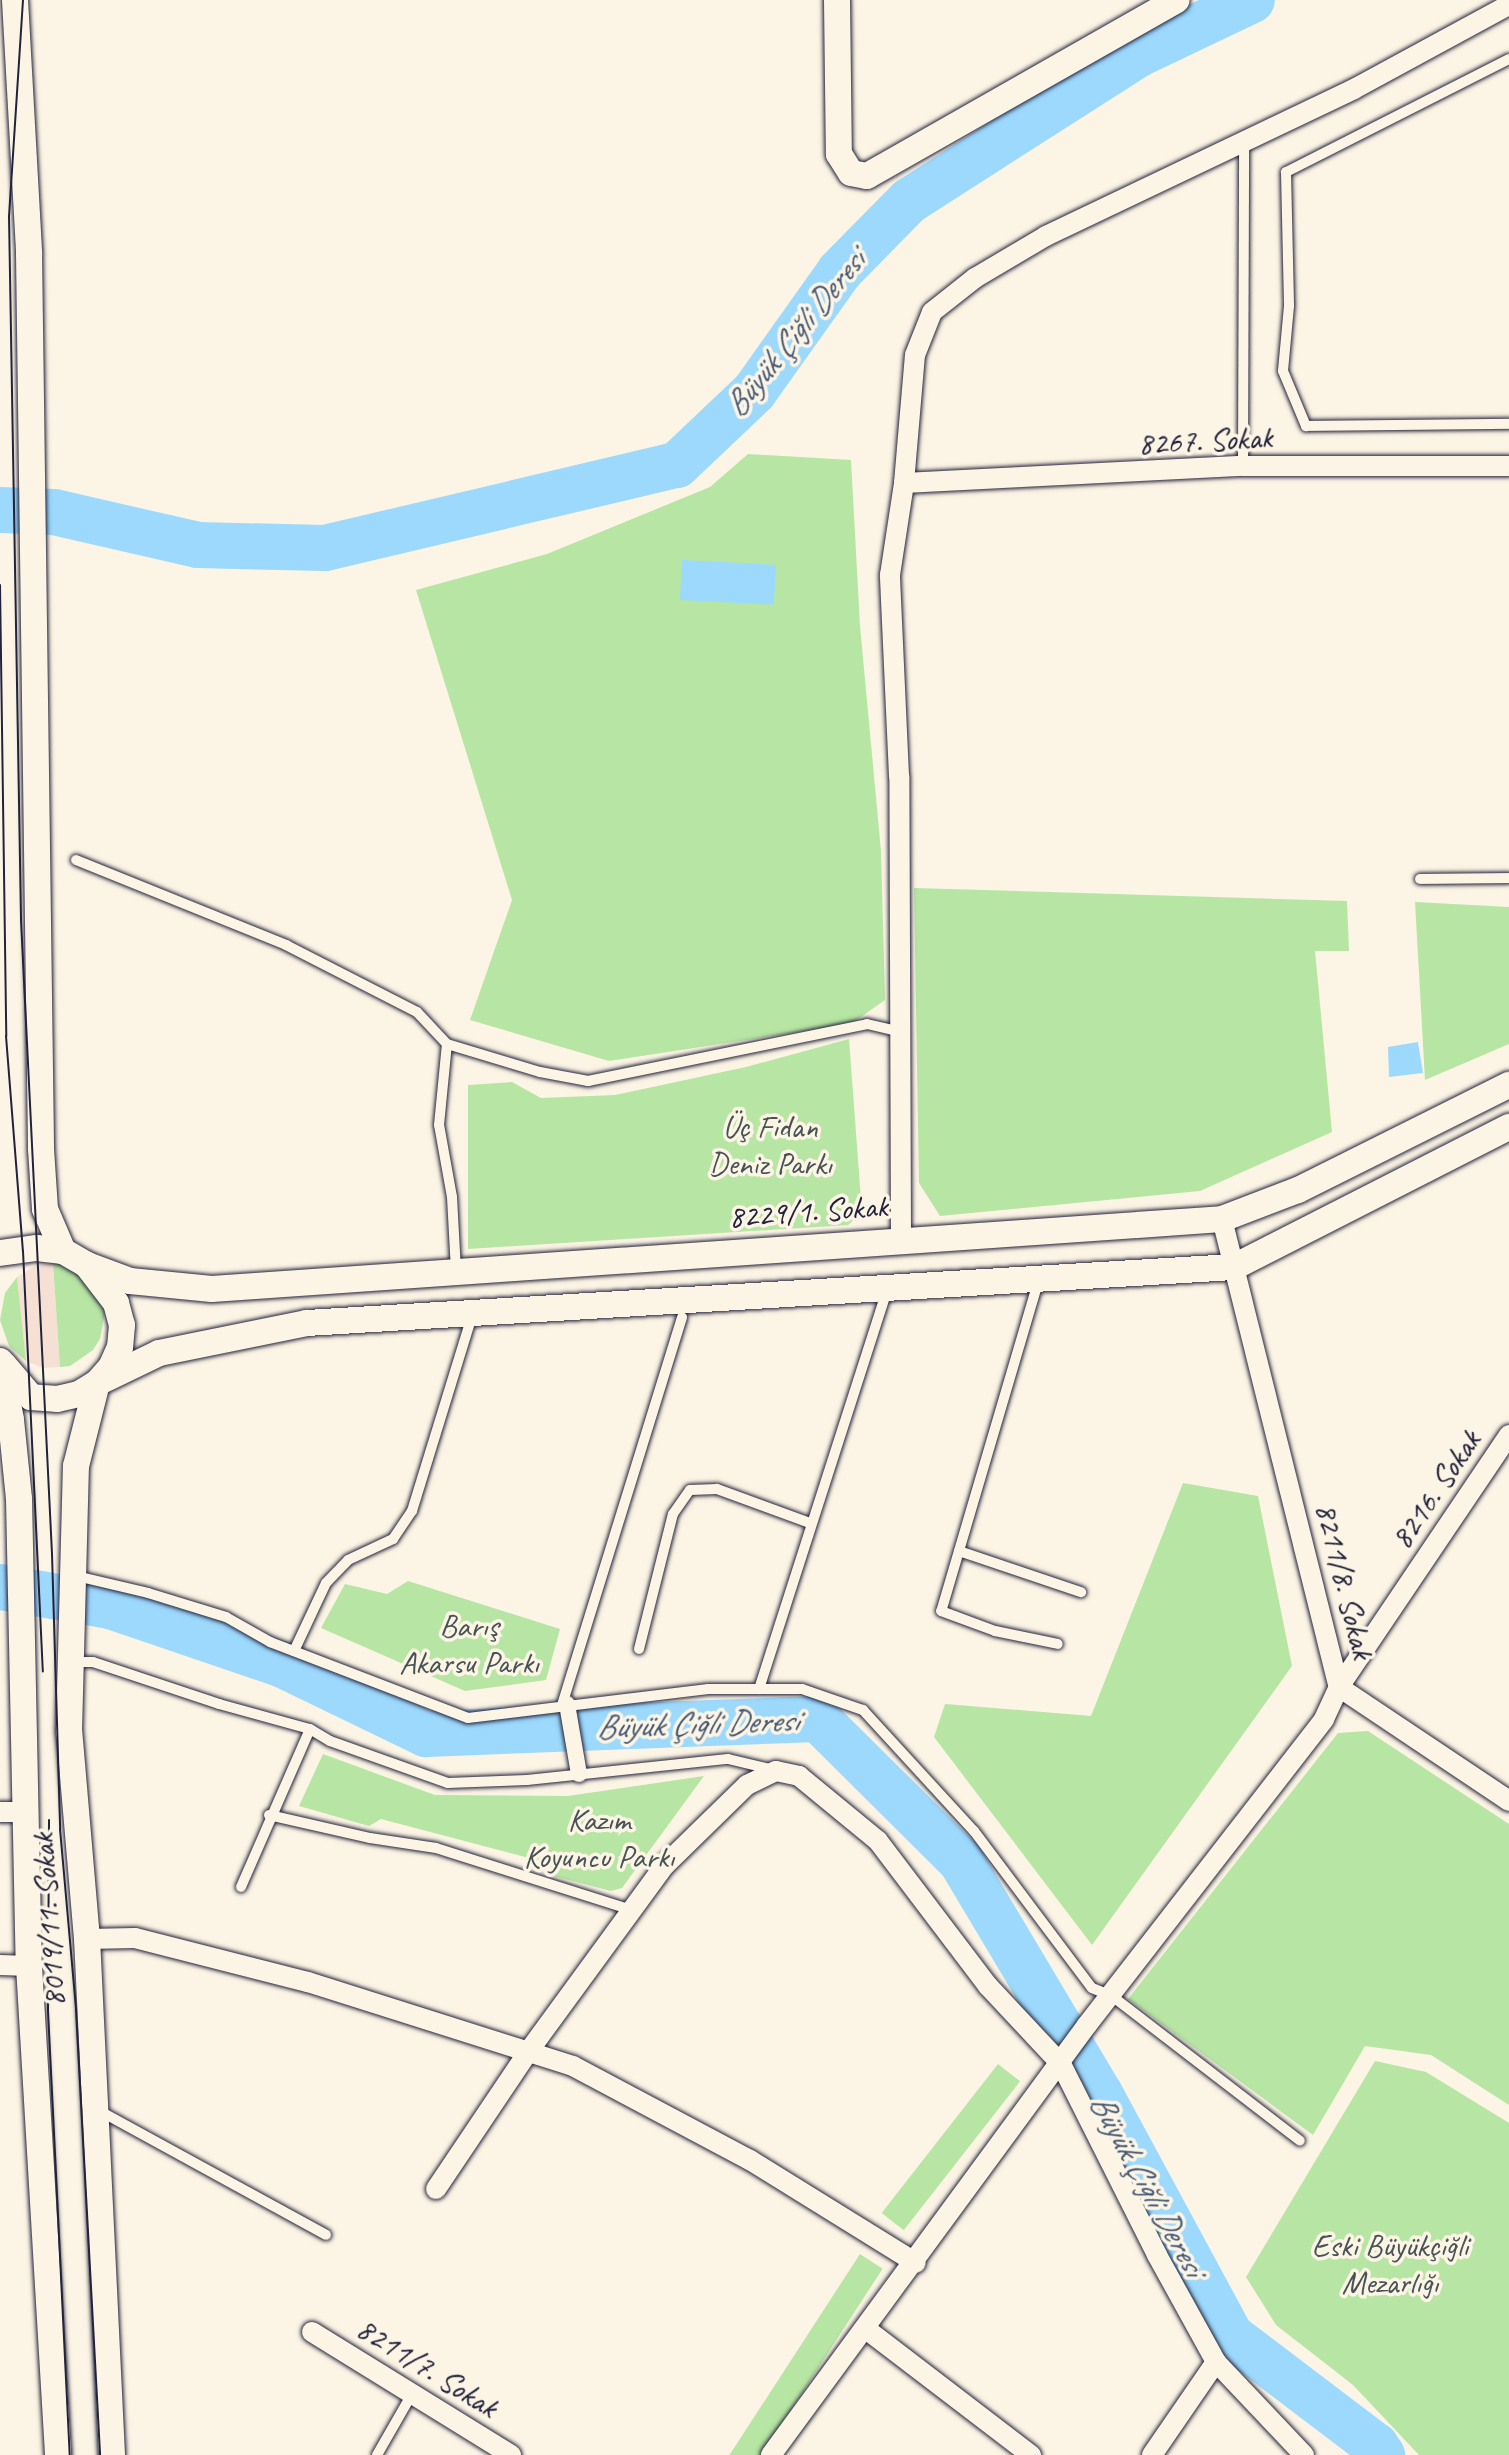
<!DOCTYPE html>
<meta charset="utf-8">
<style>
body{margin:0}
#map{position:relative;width:1509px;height:2455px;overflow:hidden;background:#fcf5e5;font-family:Caveat,sans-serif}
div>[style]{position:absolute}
.built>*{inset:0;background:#f6e0d3}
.green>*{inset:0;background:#b7e5a3;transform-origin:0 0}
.water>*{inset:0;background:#9cd9fd;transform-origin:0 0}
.river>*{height:46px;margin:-23px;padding:0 23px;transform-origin:23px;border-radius:23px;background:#9cd9fd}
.roads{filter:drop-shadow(0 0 2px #22223b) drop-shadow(0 0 2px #22223b)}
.service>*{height:10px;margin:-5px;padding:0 5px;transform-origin:5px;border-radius:5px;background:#fcf5e5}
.pedestrian>*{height:16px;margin:-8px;padding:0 8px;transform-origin:8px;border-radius:8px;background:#fcf5e5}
.minor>*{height:20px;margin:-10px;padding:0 10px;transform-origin:10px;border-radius:10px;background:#fcf5e5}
.tertiary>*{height:26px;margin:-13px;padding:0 13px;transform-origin:13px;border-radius:13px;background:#fcf5e5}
.tram>*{height:2px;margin:-1px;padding:0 1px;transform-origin:1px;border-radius:1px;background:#22223b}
span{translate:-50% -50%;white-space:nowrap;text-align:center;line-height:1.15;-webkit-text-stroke:7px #fcf5e5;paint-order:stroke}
.street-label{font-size:32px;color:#22223b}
.park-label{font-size:32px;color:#475355}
.water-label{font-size:34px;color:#475975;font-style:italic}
</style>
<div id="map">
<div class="built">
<div style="clip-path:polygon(53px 1263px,60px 1367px,43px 1368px,26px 1361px,17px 1277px,35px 1266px)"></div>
</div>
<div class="green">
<div style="clip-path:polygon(748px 454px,851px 460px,860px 626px,881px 851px,885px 1000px,851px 1024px,609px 1061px,470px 1020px,512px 900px,416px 590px,547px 554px,710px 487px)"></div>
<div style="clip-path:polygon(914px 888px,1347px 901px,1349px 951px,1315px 951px,1332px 1132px,1200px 1191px,940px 1216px,919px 1183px)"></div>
<div style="clip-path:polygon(1415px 902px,1509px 907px,1509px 1044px,1425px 1080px)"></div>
<div style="clip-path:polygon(849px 1039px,862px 1213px,848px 1225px,468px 1249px,468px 1085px,512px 1082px,541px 1098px,615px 1095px,746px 1067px)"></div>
<div style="clip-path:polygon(53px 1263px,62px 1264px,96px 1286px,105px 1312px,100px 1339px,93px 1350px,70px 1366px,60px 1367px)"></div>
<div style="clip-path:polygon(17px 1277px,26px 1361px,9px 1346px,0 1320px,5px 1293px)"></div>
<div style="clip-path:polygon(1183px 1483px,1258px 1496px,1292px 1666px,1092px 1945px,934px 1737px,945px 1704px,1091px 1716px)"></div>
<div style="clip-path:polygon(408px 1581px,560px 1629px,546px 1680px,465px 1691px,321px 1628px,345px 1584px,387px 1594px)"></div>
<div style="clip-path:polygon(1368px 1731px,1509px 1824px,1509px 2105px,1431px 2055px,1365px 2046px,1313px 2135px,1128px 1999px,1338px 1733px)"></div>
<div style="clip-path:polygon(323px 1754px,435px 1795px,568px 1796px,704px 1776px,622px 1888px,611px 1891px,553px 1876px,548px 1863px,381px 1819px,369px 1826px,299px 1806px)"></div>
<div style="clip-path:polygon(1375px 2061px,1426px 2072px,1509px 2123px,1509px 2455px,1419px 2455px,1353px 2385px,1276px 2325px,1246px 2277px)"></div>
<div style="left:998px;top:2064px;width:28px;height:189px;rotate:38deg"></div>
<div style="left:860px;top:2254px;width:27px;height:251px;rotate:33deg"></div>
</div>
<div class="water">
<div style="left:682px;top:560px;width:94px;height:40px;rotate:3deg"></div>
<div style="clip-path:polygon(1418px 1042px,1423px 1073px,1389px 1077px,1388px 1047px)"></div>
</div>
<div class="river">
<div style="left:0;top:510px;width:54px;rotate:2.1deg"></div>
<div style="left:54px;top:512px;width:148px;rotate:12.9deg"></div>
<div style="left:198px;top:545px;width:127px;rotate:1.4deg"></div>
<div style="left:325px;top:548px;width:362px;rotate:-13.3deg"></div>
<div style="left:677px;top:465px;width:106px;rotate:-43.5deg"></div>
<div style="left:754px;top:392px;width:148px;rotate:-54.6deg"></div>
<div style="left:840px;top:271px;width:98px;rotate:-45.4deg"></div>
<div style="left:909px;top:201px;width:273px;rotate:-32.6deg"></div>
<div style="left:1139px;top:54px;width:125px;rotate:-25.5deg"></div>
<div style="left:0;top:1587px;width:112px;rotate:9.8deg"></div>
<div style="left:110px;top:1606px;width:183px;rotate:18.8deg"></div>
<div style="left:283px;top:1665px;width:159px;rotate:25.8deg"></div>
<div style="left:426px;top:1734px;width:392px;rotate:-2.2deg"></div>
<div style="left:818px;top:1719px;width:202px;rotate:44.8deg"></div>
<div style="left:961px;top:1861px;width:271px;rotate:59.2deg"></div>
<div style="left:1100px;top:2094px;width:275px;rotate:61.6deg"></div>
<div style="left:1231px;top:2336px;width:182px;rotate:37.2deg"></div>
<div style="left:1376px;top:2446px;width:11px;rotate:56deg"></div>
</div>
<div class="roads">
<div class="service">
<div style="left:1509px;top:59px;width:250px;rotate:153.1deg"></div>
<div style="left:1286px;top:172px;width:134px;rotate:88.7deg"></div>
<div style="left:1289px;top:306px;width:65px;rotate:95.3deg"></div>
<div style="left:1283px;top:371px;width:60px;rotate:67.3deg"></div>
<div style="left:1306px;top:426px;width:203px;rotate:-0.6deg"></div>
<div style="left:1243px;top:466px;width:323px;rotate:-89.8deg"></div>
<div style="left:76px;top:860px;width:227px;rotate:22deg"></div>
<div style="left:286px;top:945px;width:147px;rotate:27.1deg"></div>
<div style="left:417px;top:1012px;width:44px;rotate:46.8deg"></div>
<div style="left:1420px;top:879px;width:89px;rotate:-0.6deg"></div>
<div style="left:456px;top:1271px;width:74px;rotate:-93.1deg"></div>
<div style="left:452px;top:1197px;width:73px;rotate:-100.2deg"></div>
<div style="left:439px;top:1125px;width:81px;rotate:-84.4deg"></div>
<div style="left:447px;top:1044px;width:97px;rotate:16.8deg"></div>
<div style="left:540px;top:1072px;width:49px;rotate:10.6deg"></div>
<div style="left:588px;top:1081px;width:285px;rotate:-11.5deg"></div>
<div style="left:867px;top:1024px;width:36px;rotate:13deg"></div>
<div style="left:1039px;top:1279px;width:346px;rotate:106.4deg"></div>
<div style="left:941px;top:1611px;width:58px;rotate:20.3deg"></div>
<div style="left:995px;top:1631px;width:64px;rotate:11.7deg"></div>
<div style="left:959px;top:1551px;width:129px;rotate:18.6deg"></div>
<div style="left:72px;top:1575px;width:78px;rotate:13.3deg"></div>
<div style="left:148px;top:1593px;width:82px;rotate:17.1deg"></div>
<div style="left:226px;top:1617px;width:51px;rotate:29.6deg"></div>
<div style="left:270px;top:1642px;width:212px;rotate:21deg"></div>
<div style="left:468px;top:1718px;width:242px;rotate:-6.9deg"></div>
<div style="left:708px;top:1689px;width:94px"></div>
<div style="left:802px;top:1689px;width:65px;rotate:19deg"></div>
<div style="left:863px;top:1710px;width:164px;rotate:47.5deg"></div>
<div style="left:974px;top:1831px;width:196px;rotate:53.1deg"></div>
<div style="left:1092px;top:1988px;width:22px;rotate:22deg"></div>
<div style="left:1112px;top:1996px;width:237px;rotate:37.6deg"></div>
<div style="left:639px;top:1649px;width:139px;rotate:-75.9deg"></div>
<div style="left:673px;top:1514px;width:29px;rotate:-55deg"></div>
<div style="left:690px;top:1490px;width:27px;rotate:-2deg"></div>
<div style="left:717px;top:1489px;width:99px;rotate:20.1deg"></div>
<div style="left:294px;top:1651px;width:75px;rotate:-64.8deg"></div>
<div style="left:326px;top:1583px;width:32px;rotate:-46deg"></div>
<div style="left:348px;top:1560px;width:50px;rotate:-25deg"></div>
<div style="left:393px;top:1539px;width:34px;rotate:-56deg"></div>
<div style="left:412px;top:1511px;width:207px;rotate:-72.9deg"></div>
<div style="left:73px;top:1662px;width:20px"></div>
<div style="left:93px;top:1662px;width:133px;rotate:18.4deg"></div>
<div style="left:219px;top:1704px;width:94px;rotate:15.4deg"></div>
<div style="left:310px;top:1729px;width:23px;rotate:31deg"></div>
<div style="left:330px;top:1741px;width:125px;rotate:19.6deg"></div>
<div style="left:448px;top:1783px;width:79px;rotate:-2.2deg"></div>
<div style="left:527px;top:1780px;width:202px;rotate:-6deg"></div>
<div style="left:728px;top:1759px;width:47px;rotate:13.4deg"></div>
<div style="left:759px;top:1689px;width:421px;rotate:-72.2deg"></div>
<div style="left:562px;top:1705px;width:406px;rotate:-72.8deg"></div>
<div style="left:269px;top:1815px;width:104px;rotate:12.8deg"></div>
<div style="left:370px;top:1838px;width:67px;rotate:8.6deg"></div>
<div style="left:436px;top:1848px;width:206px;rotate:17.6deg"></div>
<div style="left:241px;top:1887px;width:172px;rotate:-66.4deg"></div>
<div style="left:98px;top:2110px;width:260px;rotate:28.7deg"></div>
<div style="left:377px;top:2455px;width:70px;rotate:-60.2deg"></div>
</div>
<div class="pedestrian">
<div style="left:567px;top:1704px;width:71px;rotate:80.3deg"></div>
</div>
<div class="minor">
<div style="left:904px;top:483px;width:339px;rotate:-2.9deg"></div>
<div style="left:1243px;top:466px;width:266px"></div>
<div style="left:1222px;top:1219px;width:482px;rotate:76deg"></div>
<div style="left:901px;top:1239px;width:463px;rotate:-90.2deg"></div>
<div style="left:899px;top:776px;width:201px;rotate:-92.6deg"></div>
<div style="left:890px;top:575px;width:93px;rotate:-81.3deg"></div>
<div style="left:904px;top:483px;width:128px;rotate:-85.1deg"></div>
<div style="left:915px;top:355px;width:46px;rotate:-68.4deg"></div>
<div style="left:932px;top:312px;width:55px;rotate:-38.3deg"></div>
<div style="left:975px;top:278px;width:82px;rotate:-30.6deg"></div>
<div style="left:1046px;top:236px;width:341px;rotate:-25.5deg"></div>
<div style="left:1354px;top:89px;width:176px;rotate:-28.5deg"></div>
<div style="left:1339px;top:1687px;width:205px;rotate:33.8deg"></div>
<div style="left:0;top:1812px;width:27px"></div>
<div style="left:87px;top:1939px;width:48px;rotate:-1.2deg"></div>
<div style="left:135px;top:1938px;width:179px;rotate:14.3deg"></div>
<div style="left:308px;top:1982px;width:278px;rotate:17.6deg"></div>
<div style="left:573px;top:2066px;width:200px;rotate:28deg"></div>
<div style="left:750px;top:2160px;width:195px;rotate:31.8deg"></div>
<div style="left:0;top:1965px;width:29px;rotate:2deg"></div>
<div style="left:436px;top:2189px;width:165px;rotate:-56.1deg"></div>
<div style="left:528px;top:2052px;width:232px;rotate:-53.8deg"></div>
<div style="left:665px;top:1865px;width:115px;rotate:-44.3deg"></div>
<div style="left:747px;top:1785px;width:32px;rotate:-26deg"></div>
<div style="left:776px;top:1771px;width:24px;rotate:12deg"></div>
<div style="left:799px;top:1776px;width:102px;rotate:39.4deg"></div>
<div style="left:878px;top:1841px;width:182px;rotate:52.8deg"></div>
<div style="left:988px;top:1986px;width:107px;rotate:46.9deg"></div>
<div style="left:1061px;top:2064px;width:214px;rotate:63.3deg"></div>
<div style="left:1157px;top:2255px;width:122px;rotate:61.1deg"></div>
<div style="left:1216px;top:2362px;width:128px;rotate:46.6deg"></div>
<div style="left:866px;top:2329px;width:208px;rotate:37.4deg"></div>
<div style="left:312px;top:2332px;width:234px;rotate:31.7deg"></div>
<div style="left:771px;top:2455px;width:534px;rotate:-53.69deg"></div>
<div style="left:1087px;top:2025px;width:387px;rotate:-52.2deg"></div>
<div style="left:1324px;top:1719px;width:35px;rotate:-65deg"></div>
<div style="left:1339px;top:1687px;width:304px;rotate:-56deg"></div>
<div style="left:1152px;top:2455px;width:113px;rotate:-55.5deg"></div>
</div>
<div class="tertiary">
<div style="left:15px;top:0;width:253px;rotate:86.8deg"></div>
<div style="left:29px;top:253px;width:896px;rotate:89.23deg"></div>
<div style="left:41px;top:1149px;width:60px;rotate:86.2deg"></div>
<div style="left:45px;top:1209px;width:46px;rotate:66.8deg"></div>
<div style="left:837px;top:0;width:154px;rotate:89.3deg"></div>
<div style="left:839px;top:154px;width:22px;rotate:58deg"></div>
<div style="left:851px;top:173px;width:16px;rotate:11deg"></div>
<div style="left:867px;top:176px;width:356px;rotate:-29.6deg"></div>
<div style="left:0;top:1253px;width:37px;rotate:-8deg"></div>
<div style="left:37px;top:1248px;width:26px;rotate:7deg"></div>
<div style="left:63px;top:1251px;width:28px;rotate:30deg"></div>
<div style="left:87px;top:1265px;width:48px;rotate:52.7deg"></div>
<div style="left:116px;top:1303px;width:23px;rotate:75deg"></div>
<div style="left:122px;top:1325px;width:22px;rotate:95deg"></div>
<div style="left:120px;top:1347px;width:22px;rotate:114deg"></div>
<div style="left:111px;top:1367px;width:21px;rotate:131deg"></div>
<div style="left:97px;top:1383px;width:21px;rotate:149deg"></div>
<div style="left:79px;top:1394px;width:22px;rotate:167deg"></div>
<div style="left:58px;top:1399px;width:27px;rotate:-176deg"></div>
<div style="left:31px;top:1397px;width:43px;rotate:-130.3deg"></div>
<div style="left:87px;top:1265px;width:46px;rotate:20.4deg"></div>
<div style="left:130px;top:1281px;width:82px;rotate:5.6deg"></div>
<div style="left:212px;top:1289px;width:1012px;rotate:-3.96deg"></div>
<div style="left:1222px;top:1219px;width:81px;rotate:-20.9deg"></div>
<div style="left:1298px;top:1190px;width:236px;rotate:-26.5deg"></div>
<div style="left:0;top:1361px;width:60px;rotate:79.4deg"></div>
<div style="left:11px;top:1420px;width:79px;rotate:84.2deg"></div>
<div style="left:19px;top:1499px;width:467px;rotate:88.8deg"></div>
<div style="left:29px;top:1966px;width:490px;rotate:86.6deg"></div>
<div style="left:112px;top:2455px;width:517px;rotate:-92.77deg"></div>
<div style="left:87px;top:1939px;width:209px;rotate:-94.9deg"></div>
<div style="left:69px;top:1731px;width:265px;rotate:-88.5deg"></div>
<div style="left:76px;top:1466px;width:86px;rotate:-75.8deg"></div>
<div style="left:97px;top:1383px;width:69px;rotate:-25.8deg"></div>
<div style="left:159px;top:1353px;width:151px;rotate:-11.5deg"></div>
<div style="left:307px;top:1323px;width:929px;rotate:-3.46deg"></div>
<div style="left:1234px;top:1267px;width:309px;rotate:-27deg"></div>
</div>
</div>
<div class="tram">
<div style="left:23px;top:0;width:216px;rotate:93.7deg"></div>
<div style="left:9px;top:216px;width:704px;rotate:89.02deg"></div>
<div style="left:21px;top:920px;width:635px;rotate:87.2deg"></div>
<div style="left:52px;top:1554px;width:275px;rotate:88.3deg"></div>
<div style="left:60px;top:1829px;width:182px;rotate:84.9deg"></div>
<div style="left:76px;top:2010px;width:446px;rotate:86.9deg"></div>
<div style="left:0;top:585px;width:451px;rotate:89.2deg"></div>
<div style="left:6px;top:1036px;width:216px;rotate:85.5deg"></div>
<div style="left:23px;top:1251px;width:421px;rotate:87.3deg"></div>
<div style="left:49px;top:1820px;width:191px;rotate:90.3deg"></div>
<div style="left:48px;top:2011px;width:445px;rotate:87.2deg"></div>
</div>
<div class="street-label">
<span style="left:1205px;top:441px;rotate:-3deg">8267. Sokak</span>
<span style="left:808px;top:1212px;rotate:-4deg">8229/1. Sokak</span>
<span style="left:1436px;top:1490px;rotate:-56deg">8216. Sokak</span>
<span style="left:1344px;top:1581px;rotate:76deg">8211/8. Sokak</span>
<span style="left:49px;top:1920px;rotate:-94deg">8019/11. Sokak</span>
<span style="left:427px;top:2368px;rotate:32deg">8211/7. Sokak</span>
</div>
<div class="park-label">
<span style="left:770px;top:1146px">Üç Fidan<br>Deniz Parkı</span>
<span style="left:469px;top:1645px">Barış<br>Akarsu Parkı</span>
<span style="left:599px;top:1839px">Kazım<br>Koyuncu Parkı</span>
<span style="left:1390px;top:2265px">Eski Büyükçiğli<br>Mezarlığı</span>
</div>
<div class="water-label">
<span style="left:794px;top:333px;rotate:-51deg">Büyük Çiğli Deresi</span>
<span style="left:697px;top:1723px;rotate:-2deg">Büyük Çiğli Deresi</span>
<span style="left:1148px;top:2184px;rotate:61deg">Büyük Çiğli Deresi</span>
</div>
</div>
